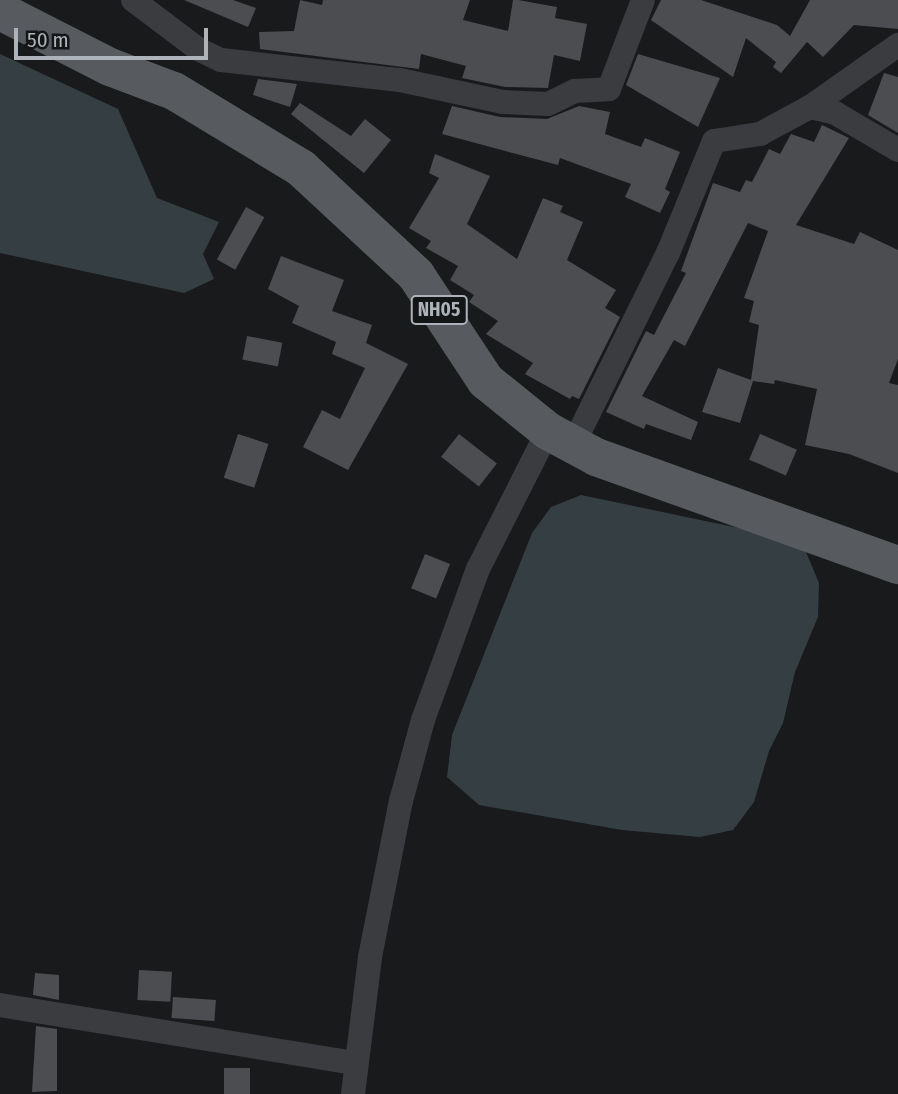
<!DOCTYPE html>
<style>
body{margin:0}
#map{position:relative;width:898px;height:1094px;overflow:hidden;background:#191a1b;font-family:"Fira Sans Condensed",sans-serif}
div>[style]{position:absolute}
.water>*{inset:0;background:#353e43}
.building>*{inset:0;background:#4b4d50;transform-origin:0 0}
.minor>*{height:24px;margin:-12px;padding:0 12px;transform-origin:12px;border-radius:12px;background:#3b3c40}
.primary>*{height:38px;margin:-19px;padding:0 19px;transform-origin:19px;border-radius:19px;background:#575a5e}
span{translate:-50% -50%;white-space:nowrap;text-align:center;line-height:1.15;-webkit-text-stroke:6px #141516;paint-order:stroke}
.shield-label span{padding:2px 5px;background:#141516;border:2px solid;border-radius:5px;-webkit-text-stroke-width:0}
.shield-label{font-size:19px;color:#adb3b9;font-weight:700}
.scale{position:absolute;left:14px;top:28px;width:194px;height:32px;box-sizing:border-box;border:4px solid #adb3b9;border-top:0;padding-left:9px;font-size:21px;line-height:24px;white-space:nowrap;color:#adb3b9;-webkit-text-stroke:5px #141516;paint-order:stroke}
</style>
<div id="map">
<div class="water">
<div style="clip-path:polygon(0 54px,118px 109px,157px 198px,219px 222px,203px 254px,214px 279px,184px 293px,0 253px)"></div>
<div style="clip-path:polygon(581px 495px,773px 535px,806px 552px,819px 583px,818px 617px,795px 672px,783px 723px,769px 751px,754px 802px,733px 830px,700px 837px,622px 830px,479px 805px,447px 777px,452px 735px,532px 533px,551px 507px)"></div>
</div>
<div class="building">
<div style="clip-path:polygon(184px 0,233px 0,256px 8px,248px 27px)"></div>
<div style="clip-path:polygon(300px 0,322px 5px,323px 0,470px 0,463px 20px,508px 31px,513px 0,518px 0,557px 7px,555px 18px,587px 24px,580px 61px,554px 55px,548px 88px,505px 87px,462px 78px,466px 66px,421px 54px,419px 69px,260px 49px,259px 32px,294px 31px)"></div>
<div style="clip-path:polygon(661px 0,701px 0,777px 25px,790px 36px,810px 0,898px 0,898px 29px,854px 25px,823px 57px,807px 42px,781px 73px,773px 67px,776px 62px,746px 38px,733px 77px,651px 20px)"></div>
<div style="clip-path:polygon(638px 54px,720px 78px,698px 127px,626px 85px)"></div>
<div style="clip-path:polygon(884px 73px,898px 77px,898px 133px,868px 115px)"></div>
<div style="clip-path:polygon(258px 79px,297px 84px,290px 107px,253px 95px)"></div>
<div style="clip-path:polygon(300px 103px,351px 136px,365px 119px,391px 140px,364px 173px,291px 114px)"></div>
<div style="clip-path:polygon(452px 106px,500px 117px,547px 119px,579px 106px,610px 112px,605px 134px,641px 147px,645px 138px,680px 152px,665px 189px,670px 192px,660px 213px,625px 197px,631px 184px,560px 158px,558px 165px,442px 134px)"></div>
<div style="clip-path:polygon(822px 125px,849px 138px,796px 225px,854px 244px,860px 232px,898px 250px,898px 359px,889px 383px,898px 385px,898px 473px,849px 454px,805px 445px,817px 389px,775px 380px,774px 384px,753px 381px,740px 423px,702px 412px,718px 368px,751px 380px,759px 325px,749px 322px,754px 301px,744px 298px,768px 231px,748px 223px,685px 346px,674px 340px,642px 396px,698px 422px,691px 440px,646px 424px,644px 429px,606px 412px,646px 331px,654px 335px,686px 273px,681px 271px,713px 183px,740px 192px,746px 180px,752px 182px,769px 149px,780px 154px,791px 134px,814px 142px)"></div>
<div style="clip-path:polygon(435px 154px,490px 176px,467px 224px,517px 259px,543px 198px,563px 206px,560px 212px,583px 222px,567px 260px,616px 290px,605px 308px,620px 317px,579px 399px,572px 396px,570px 399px,525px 374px,533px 363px,486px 334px,498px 321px,469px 302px,474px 295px,450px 280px,458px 266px,426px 248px,431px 241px,409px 228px,439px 178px,429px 173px)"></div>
<div style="left:246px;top:207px;width:21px;height:60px;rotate:29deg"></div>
<div style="clip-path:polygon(281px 256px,344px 280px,332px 311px,372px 325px,366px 343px,408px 364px,348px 470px,303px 447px,322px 410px,340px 419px,365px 368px,332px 354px,336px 342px,292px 323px,299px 306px,268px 289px)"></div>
<div style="left:247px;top:336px;width:36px;height:24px;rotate:11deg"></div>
<div style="left:238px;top:434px;width:32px;height:46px;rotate:18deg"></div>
<div style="left:459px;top:434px;width:48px;height:29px;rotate:38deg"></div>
<div style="left:760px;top:434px;width:40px;height:28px;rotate:23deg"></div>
<div style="left:425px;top:554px;width:27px;height:37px;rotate:22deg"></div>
<div style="left:139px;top:970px;width:33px;height:30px;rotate:3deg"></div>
<div style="clip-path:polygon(35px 973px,59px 975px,59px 1000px,33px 995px)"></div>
<div style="left:173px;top:997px;width:43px;height:21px;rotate:4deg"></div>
<div style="clip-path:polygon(36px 1026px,57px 1029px,57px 1091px,32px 1092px)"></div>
<div style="left:224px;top:1068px;width:26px;height:26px"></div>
</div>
<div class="minor">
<div style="left:133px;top:0;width:81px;rotate:37deg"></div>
<div style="left:198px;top:49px;width:25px;rotate:26deg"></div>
<div style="left:221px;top:60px;width:180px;rotate:6.4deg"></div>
<div style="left:400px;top:80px;width:105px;rotate:12.1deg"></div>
<div style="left:503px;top:102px;width:45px;rotate:2.5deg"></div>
<div style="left:548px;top:104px;width:30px;rotate:-26deg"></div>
<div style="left:575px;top:91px;width:34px;rotate:-3deg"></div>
<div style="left:609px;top:89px;width:95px;rotate:-69.1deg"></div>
<div style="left:810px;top:107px;width:108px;rotate:-35.2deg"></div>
<div style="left:573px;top:445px;width:214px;rotate:-63.7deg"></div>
<div style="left:668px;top:253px;width:121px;rotate:-67.7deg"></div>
<div style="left:714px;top:141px;width:47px;rotate:-8.7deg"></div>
<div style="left:760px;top:134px;width:57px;rotate:-28.4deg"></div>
<div style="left:810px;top:107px;width:26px;rotate:13deg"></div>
<div style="left:835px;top:113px;width:73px;rotate:30.4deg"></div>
<div style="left:0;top:1005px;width:361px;rotate:9.3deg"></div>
<div style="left:353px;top:1094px;width:138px;rotate:-82.9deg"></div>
<div style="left:370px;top:957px;width:159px;rotate:-78.8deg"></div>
<div style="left:401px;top:801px;width:84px;rotate:-74.8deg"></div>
<div style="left:423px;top:720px;width:161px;rotate:-70deg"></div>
<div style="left:478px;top:569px;width:155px;rotate:-63.1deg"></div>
</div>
<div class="primary">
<div style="left:0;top:11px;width:123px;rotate:27deg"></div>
<div style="left:110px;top:67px;width:68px;rotate:20.6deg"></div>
<div style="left:174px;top:91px;width:149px;rotate:31.2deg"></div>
<div style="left:301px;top:168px;width:157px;rotate:42.9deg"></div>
<div style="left:416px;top:275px;width:127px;rotate:56.6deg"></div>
<div style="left:486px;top:381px;width:80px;rotate:38.9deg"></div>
<div style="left:548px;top:431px;width:55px;rotate:28.4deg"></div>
<div style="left:596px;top:457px;width:321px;rotate:19.7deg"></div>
</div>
<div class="shield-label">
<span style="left:439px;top:310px">NH05</span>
</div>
<div class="scale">50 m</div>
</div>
